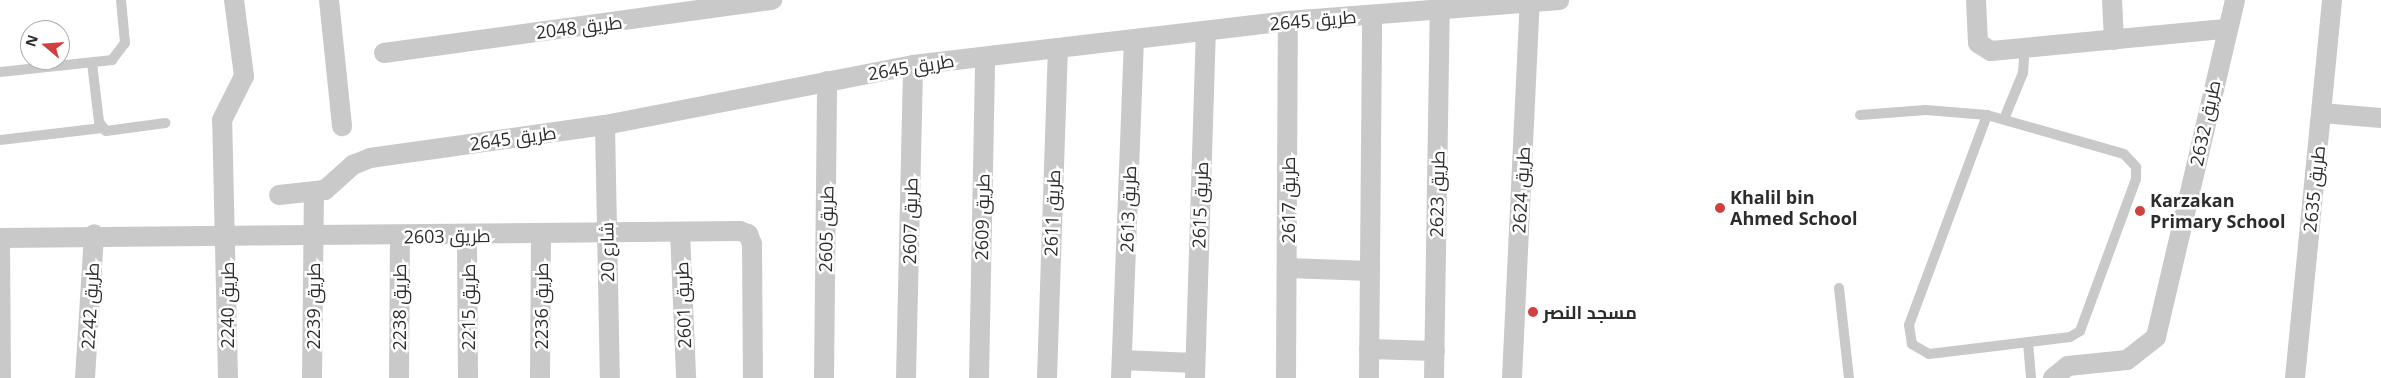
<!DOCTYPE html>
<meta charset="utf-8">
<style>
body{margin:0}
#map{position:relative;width:2381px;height:378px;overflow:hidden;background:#fff;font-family:"Open Sans",Cairo,sans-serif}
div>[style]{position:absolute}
.lane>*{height:10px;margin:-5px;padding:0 5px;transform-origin:5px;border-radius:5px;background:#c9c9c9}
.street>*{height:20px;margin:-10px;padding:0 10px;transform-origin:10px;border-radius:10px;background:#c9c9c9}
.dots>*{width:14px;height:14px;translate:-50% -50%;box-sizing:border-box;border:2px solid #fff;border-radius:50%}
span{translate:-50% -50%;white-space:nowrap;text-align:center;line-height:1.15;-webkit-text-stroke:5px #fff;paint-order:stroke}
.street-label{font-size:18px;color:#2c2c2c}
.poi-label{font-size:18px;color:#2c2c2c;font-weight:700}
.left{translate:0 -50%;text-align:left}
.north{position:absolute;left:20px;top:20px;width:50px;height:50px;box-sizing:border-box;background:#fff;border:1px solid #ababab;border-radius:50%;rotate:288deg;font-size:14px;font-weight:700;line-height:20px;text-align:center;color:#2c2c2c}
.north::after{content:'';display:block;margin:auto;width:18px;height:22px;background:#d14040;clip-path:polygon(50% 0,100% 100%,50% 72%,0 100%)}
</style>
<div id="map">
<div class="lane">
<div style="left:92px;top:63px;width:59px;rotate:83.2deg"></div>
<div style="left:99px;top:122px;width:11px;rotate:52deg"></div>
<div style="left:106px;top:131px;width:60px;rotate:-7.7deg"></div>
<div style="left:0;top:72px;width:113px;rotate:-6.1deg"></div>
<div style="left:112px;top:60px;width:21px;rotate:-53deg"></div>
<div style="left:125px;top:43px;width:43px;rotate:-95.3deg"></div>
<div style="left:1860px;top:115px;width:66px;rotate:-4.3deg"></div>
<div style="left:1926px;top:110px;width:61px;rotate:4.7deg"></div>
<div style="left:1987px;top:115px;width:142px;rotate:15.9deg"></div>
<div style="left:2124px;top:154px;width:18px;rotate:47deg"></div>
<div style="left:2136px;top:167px;width:12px;rotate:90deg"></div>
<div style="left:2136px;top:179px;width:162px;rotate:110.2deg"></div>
<div style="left:2080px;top:331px;width:12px;rotate:149deg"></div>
<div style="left:2070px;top:337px;width:142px;rotate:173.1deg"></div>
<div style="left:1929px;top:354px;width:20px;rotate:-150deg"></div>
<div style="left:1912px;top:344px;width:19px;rotate:-99deg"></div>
<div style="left:1909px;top:325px;width:224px;rotate:-69.6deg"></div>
<div style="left:2004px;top:119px;width:50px;rotate:-67.6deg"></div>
<div style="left:2023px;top:73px;width:27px;rotate:-86deg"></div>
<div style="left:0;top:140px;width:103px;rotate:-6.7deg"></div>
<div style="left:1839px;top:288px;width:91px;rotate:83.7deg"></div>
<div style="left:2028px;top:343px;width:35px;rotate:85deg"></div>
</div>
<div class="street">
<div style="left:329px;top:0;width:127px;rotate:84.1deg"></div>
<div style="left:1976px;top:0;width:43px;rotate:87.3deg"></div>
<div style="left:1978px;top:43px;width:15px;rotate:32deg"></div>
<div style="left:1991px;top:51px;width:235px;rotate:-5.4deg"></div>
<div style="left:2112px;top:0;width:40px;rotate:87.1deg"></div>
<div style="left:384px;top:53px;width:392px;rotate:-7.8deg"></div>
<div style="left:2322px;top:113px;width:59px;rotate:4.8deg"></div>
<div style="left:605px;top:125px;width:253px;rotate:88.9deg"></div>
<div style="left:279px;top:195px;width:46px;rotate:-6.2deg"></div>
<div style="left:325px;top:190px;width:38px;rotate:-42deg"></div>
<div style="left:353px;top:165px;width:18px;rotate:-22deg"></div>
<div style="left:370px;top:158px;width:237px;rotate:-8deg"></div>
<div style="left:605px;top:125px;width:314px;rotate:-11deg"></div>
<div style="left:913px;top:65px;width:378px;rotate:-6.7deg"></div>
<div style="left:1288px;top:21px;width:272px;rotate:-4.4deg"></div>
<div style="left:680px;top:232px;width:146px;rotate:87.6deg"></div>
<div style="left:467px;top:236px;width:142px;rotate:89.6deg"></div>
<div style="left:0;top:238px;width:740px;rotate:-0.54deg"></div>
<div style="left:740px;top:231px;width:9px;rotate:21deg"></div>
<div style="left:748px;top:234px;width:11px;rotate:68deg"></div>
<div style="left:752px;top:244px;width:134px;rotate:89.6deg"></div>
<div style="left:0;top:238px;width:140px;rotate:89.6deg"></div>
<div style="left:1288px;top:268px;width:82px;rotate:2.1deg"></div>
<div style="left:1369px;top:349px;width:66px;rotate:1.7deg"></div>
<div style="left:1122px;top:360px;width:73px;rotate:2.4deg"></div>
<div style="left:85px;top:378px;width:144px;rotate:-86.4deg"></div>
<div style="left:228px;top:378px;width:258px;rotate:-91.3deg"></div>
<div style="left:222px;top:120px;width:49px;rotate:-63.4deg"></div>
<div style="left:244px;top:76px;width:77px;rotate:-97.5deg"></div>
<div style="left:312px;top:378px;width:186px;rotate:-89.4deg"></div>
<div style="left:399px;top:378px;width:141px;rotate:-89.6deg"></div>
<div style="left:540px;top:378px;width:144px;rotate:-89.6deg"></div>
<div style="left:824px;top:378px;width:297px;rotate:-89.4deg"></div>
<div style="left:906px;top:378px;width:313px;rotate:-88.7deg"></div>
<div style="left:979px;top:378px;width:321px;rotate:-88.9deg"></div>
<div style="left:1047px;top:378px;width:330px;rotate:-88.1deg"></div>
<div style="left:1121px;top:378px;width:338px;rotate:-87.8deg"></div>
<div style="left:1195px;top:378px;width:347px;rotate:-88.2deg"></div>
<div style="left:1286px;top:378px;width:357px;rotate:-89.7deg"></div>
<div style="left:1369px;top:378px;width:363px;rotate:-89.5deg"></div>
<div style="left:1434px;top:378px;width:368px;rotate:-89.1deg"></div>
<div style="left:1512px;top:378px;width:375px;rotate:-87.3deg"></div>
<div style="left:2053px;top:378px;width:19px;rotate:-39deg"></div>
<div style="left:2068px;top:366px;width:59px;rotate:-5.8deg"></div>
<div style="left:2127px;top:360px;width:37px;rotate:-38deg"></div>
<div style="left:2156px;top:337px;width:346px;rotate:-76.8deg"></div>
<div style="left:2295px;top:378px;width:380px;rotate:-84.4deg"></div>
</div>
<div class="dots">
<div style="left:1720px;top:208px;background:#d14040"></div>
<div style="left:2140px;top:211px;background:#d14040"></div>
<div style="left:1533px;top:312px;background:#d14040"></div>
</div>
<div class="street-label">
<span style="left:1313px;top:20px;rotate:-5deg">طريق 2645</span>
<span style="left:579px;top:27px;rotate:-7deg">طريق 2048</span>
<span style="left:911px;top:67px;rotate:-9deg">طريق 2645</span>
<span style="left:2205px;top:123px;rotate:-78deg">طريق 2632</span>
<span style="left:513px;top:138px;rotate:-8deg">طريق 2645</span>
<span style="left:2314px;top:189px;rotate:-84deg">طريق 2635</span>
<span style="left:1521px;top:190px;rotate:-87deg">طريق 2624</span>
<span style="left:1437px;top:194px;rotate:-89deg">طريق 2623</span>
<span style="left:1288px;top:200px;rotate:-90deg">طريق 2617</span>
<span style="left:1200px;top:205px;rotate:-88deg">طريق 2615</span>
<span style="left:1128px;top:209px;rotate:-88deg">طريق 2613</span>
<span style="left:1052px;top:213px;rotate:-88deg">طريق 2611</span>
<span style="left:982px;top:217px;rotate:-89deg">طريق 2609</span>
<span style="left:910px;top:221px;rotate:-89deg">طريق 2607</span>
<span style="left:826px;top:229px;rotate:-89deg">طريق 2605</span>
<span style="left:447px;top:236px;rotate:-1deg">طريق 2603</span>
<span style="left:607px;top:252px;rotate:-91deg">شارع 20</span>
<span style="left:227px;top:305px;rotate:-90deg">طريق 2240</span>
<span style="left:683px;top:305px;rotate:-92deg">طريق 2601</span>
<span style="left:90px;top:306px;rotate:-87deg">طريق 2242</span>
<span style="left:313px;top:306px;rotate:-90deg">طريق 2239</span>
<span style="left:541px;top:306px;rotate:-90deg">طريق 2236</span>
<span style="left:399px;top:307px;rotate:-90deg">طريق 2238</span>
<span style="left:468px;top:307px;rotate:-90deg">طريق 2215</span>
</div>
<div class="poi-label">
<span class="left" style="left:1730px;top:208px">Khalil bin<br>Ahmed School</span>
<span class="left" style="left:2150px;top:211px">Karzakan<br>Primary School</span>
<span class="left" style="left:1543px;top:312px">مسجد النصر</span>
</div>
<div class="north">N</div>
</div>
